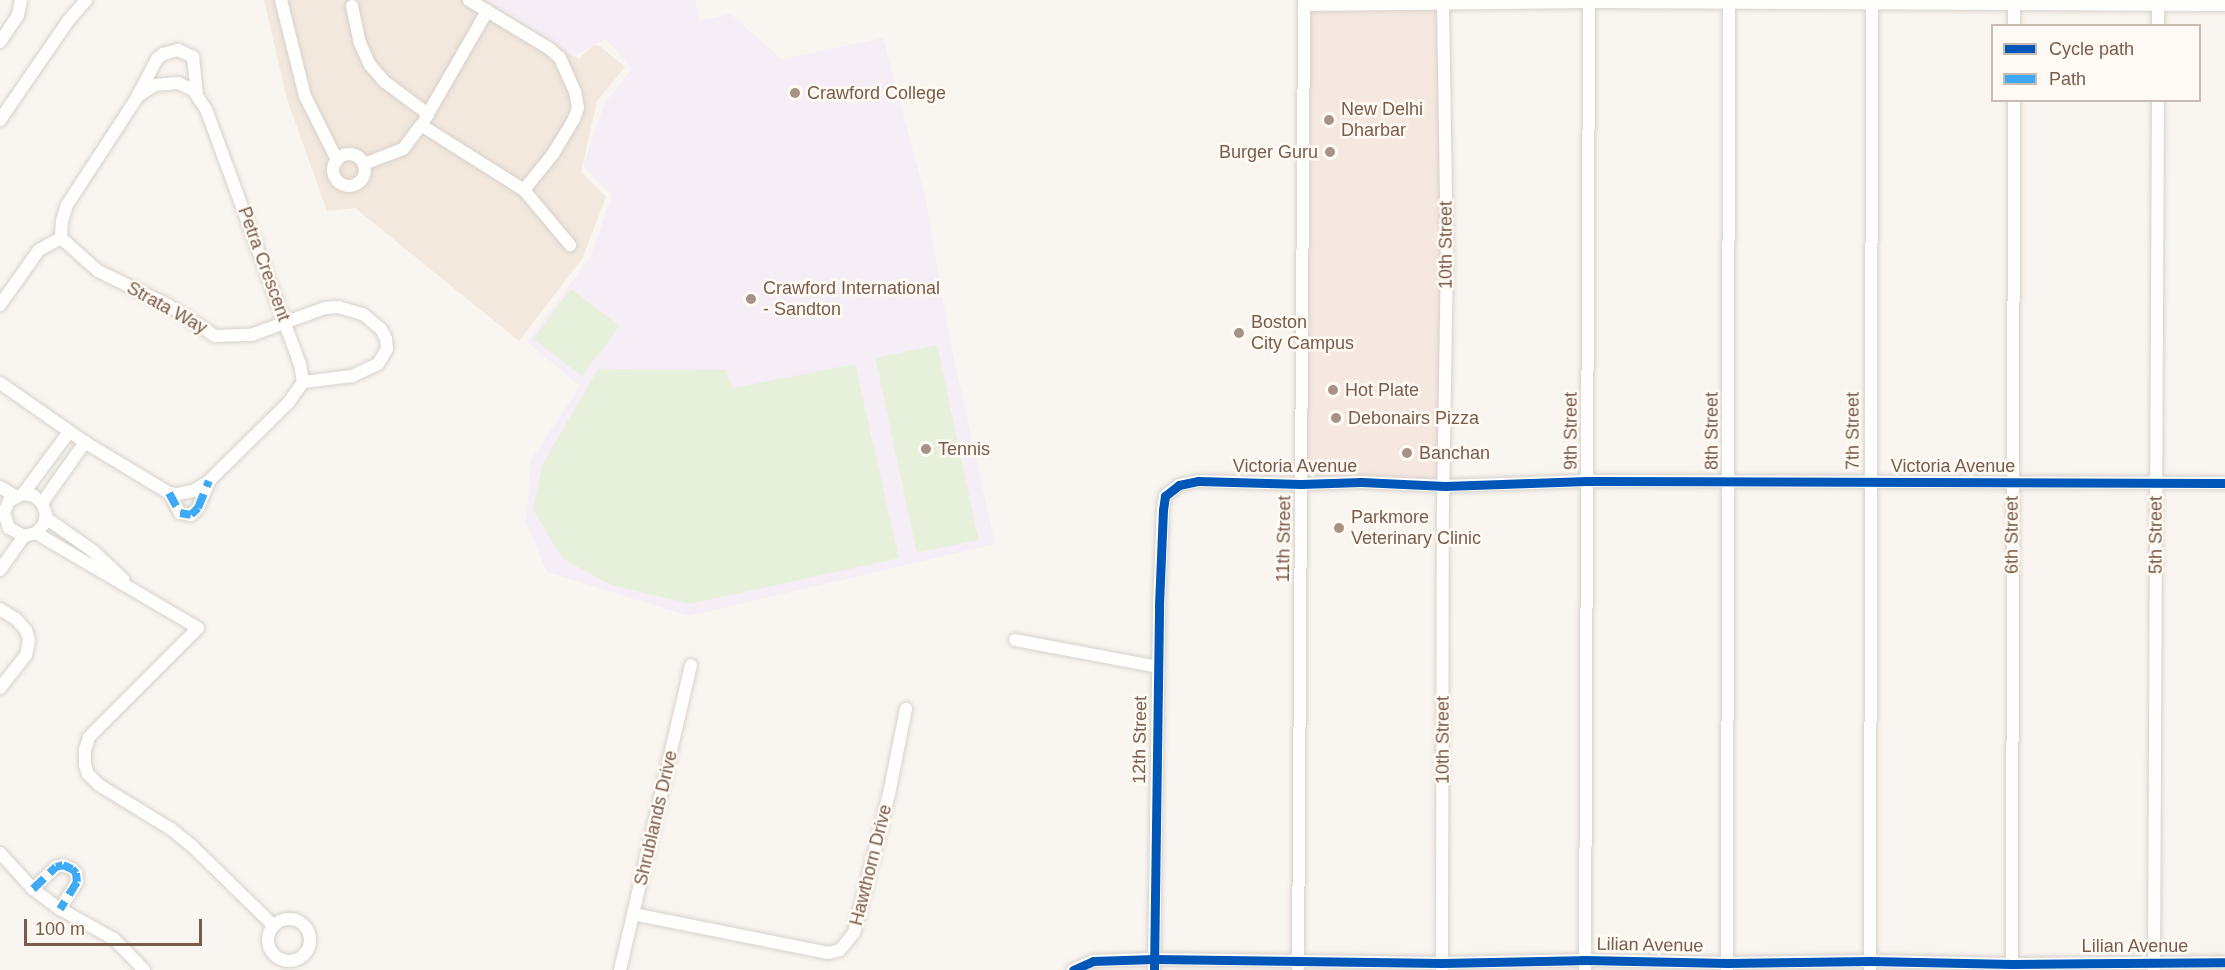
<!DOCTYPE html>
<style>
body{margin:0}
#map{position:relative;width:2225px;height:970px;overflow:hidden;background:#f9f5f0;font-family:Arial,sans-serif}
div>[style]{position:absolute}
.residential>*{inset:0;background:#f2e8de}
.commercial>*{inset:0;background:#f6e8e1;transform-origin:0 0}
.education>*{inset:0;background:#f6eef6}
.green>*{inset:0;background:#e7f0db;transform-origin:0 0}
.roads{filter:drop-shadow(0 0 2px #d7d1cb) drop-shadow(0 0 2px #d7d1cb)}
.minor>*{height:12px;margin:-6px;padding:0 6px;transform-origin:6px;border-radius:6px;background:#fefefd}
.minor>.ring{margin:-6px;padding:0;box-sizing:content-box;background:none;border:12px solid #fefefd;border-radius:50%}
.quiet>*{height:8px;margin-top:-4px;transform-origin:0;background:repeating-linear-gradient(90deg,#3fa9f5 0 15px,transparent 0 23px)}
.cycleway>*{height:9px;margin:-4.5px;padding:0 4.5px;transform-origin:4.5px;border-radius:4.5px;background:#0057b8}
.dots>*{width:16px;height:16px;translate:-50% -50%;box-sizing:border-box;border:3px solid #fffaf3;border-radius:50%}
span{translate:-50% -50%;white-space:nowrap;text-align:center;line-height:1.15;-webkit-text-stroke:5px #fffaf3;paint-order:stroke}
.poi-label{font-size:18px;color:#7a5c4d}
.left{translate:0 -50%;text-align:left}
.right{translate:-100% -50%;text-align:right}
.street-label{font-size:18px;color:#7a5c4d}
.legend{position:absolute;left:1991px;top:24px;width:210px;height:78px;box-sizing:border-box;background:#fffaf3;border:2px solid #cabbb1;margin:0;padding:8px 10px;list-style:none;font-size:18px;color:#7a5c4d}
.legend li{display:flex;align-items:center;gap:12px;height:30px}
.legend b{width:30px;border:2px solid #cabbb1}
.scale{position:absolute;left:24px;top:919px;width:178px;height:27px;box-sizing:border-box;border:3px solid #7a5c4d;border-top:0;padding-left:8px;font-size:18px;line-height:21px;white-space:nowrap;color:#7a5c4d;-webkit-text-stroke:4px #fffaf3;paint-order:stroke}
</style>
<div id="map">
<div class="residential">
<div style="clip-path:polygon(264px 0,485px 0,579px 59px,592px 46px,598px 45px,625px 67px,597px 101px,581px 172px,606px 197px,582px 259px,519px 341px,355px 208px,327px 211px,287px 99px)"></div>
</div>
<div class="commercial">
<div style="left:1450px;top:4px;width:487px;height:146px;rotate:91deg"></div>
</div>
<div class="education">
<div style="clip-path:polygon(485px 0,695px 0,700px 21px,730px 14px,782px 59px,883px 38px,925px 196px,950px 340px,995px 544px,689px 616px,547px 572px,526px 522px,531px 460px,580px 386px,527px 342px,590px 258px,612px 195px,583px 165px,605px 103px,632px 69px,606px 39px,573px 56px)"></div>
</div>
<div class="green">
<div style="left:571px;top:289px;width:61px;height:63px;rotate:37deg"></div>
<div style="left:937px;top:345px;width:199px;height:63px;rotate:78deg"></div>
<div style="clip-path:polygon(855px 364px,899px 558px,691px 604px,611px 585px,563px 559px,533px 510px,542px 465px,598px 369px,725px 370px,733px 388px)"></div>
</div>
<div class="roads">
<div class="minor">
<div style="left:281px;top:0;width:99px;rotate:76deg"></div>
<div style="left:305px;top:96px;width:72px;rotate:63.4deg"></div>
<div style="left:469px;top:0;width:95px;rotate:31.2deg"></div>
<div style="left:550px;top:49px;width:13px;rotate:42deg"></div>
<div style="left:560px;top:58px;width:36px;rotate:66deg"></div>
<div style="left:575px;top:91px;width:17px;rotate:80deg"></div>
<div style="left:578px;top:108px;width:12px;rotate:110deg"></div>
<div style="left:574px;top:119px;width:41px;rotate:121deg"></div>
<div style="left:553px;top:154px;width:46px;rotate:128.9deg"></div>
<div style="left:2158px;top:0;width:26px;rotate:90deg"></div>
<div style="left:1304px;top:5px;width:285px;rotate:-0.6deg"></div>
<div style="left:1589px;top:2px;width:636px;rotate:0.27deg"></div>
<div style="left:352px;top:6px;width:38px;rotate:78deg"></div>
<div style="left:360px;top:43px;width:24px;rotate:66deg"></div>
<div style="left:370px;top:65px;width:23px;rotate:49deg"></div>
<div style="left:385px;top:82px;width:54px;rotate:36.7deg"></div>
<div style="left:2014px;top:26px;width:26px;rotate:-90deg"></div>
<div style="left:0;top:42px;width:32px;rotate:-56deg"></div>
<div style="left:18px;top:15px;width:15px;rotate:-79deg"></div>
<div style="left:138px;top:95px;width:41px;rotate:-62.2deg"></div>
<div style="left:157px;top:59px;width:8px;rotate:-40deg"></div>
<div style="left:163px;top:54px;width:16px;rotate:-15deg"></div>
<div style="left:178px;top:50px;width:17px;rotate:25deg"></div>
<div style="left:193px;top:57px;width:38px;rotate:84deg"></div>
<div style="left:425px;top:119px;width:125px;rotate:-60.1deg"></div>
<div style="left:0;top:120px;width:120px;rotate:-55.5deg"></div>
<div style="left:68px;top:21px;width:28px;rotate:-49deg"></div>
<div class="ring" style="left:333px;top:154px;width:20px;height:20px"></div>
<div style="left:364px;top:164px;width:42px;rotate:-21deg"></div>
<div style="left:403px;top:149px;width:30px;rotate:-53deg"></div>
<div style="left:421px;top:125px;width:122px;rotate:32.3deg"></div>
<div style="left:524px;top:190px;width:72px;rotate:50.1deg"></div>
<div style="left:61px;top:238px;width:50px;rotate:41.7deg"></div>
<div style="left:98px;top:271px;width:78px;rotate:25.9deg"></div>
<div style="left:168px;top:305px;width:56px;rotate:33.4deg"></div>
<div style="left:215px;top:336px;width:36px;rotate:-2deg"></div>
<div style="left:251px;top:335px;width:79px;rotate:-20deg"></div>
<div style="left:325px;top:308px;width:13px;rotate:-4deg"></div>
<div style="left:338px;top:307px;width:26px;rotate:16deg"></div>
<div style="left:363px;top:314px;width:23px;rotate:40deg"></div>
<div style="left:381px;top:329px;width:11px;rotate:63deg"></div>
<div style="left:386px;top:339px;width:10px;rotate:84deg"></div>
<div style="left:387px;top:349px;width:17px;rotate:121deg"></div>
<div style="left:378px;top:364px;width:29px;rotate:155deg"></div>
<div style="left:352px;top:376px;width:49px;rotate:173deg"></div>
<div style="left:0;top:305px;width:67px;rotate:-54.7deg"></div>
<div style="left:39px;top:250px;width:25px;rotate:-29deg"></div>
<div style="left:61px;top:238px;width:17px;rotate:-87deg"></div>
<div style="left:62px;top:221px;width:17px;rotate:-73deg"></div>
<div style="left:67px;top:205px;width:130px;rotate:-56.9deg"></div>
<div style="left:138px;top:96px;width:20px;rotate:-33deg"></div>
<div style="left:155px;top:85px;width:23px;rotate:-5deg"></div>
<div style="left:178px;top:83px;width:17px;rotate:25deg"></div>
<div style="left:193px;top:90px;width:23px;rotate:56deg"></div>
<div style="left:206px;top:109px;width:272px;rotate:69.8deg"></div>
<div style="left:300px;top:364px;width:18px;rotate:81deg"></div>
<div style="left:303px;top:382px;width:24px;rotate:125deg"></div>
<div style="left:289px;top:402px;width:112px;rotate:135.4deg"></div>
<div style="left:209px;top:481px;width:19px;rotate:148deg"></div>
<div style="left:193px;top:491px;width:16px;rotate:169deg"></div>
<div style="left:177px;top:494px;width:8px;rotate:-173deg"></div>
<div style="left:169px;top:493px;width:97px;rotate:-148.9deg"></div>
<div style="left:86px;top:443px;width:105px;rotate:-145.1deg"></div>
<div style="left:0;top:487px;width:17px;rotate:31deg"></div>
<div style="left:169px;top:493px;width:23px;rotate:61deg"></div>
<div style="left:180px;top:513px;width:11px;rotate:10deg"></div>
<div style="left:191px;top:515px;width:10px;rotate:-45deg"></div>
<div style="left:198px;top:508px;width:28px;rotate:-67deg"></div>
<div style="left:23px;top:494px;width:77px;rotate:-53.4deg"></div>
<div style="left:42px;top:503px;width:75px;rotate:-54.8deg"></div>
<div style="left:46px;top:518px;width:57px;rotate:35.1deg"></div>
<div style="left:93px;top:551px;width:42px;rotate:43.1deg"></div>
<div style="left:36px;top:533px;width:188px;rotate:30.4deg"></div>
<div style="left:198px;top:628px;width:154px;rotate:135deg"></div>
<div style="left:89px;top:737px;width:14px;rotate:107deg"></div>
<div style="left:85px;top:750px;width:15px;rotate:90deg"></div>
<div style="left:85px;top:765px;width:9px;rotate:72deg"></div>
<div style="left:88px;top:774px;width:16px;rotate:45deg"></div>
<div style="left:99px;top:785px;width:84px;rotate:31.4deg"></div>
<div style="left:171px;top:829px;width:28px;rotate:39deg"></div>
<div style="left:193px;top:847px;width:113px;rotate:44.3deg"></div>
<div style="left:0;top:570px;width:42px;rotate:-54.8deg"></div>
<div style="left:24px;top:536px;width:12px;rotate:-14deg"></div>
<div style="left:36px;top:533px;width:12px;rotate:-48deg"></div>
<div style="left:44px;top:524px;width:10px;rotate:-79deg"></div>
<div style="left:46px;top:514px;width:12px;rotate:-110deg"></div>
<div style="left:42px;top:503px;width:11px;rotate:-139deg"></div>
<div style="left:34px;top:496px;width:11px;rotate:-170deg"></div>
<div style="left:23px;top:494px;width:16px;rotate:153deg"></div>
<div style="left:9px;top:501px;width:13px;rotate:113deg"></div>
<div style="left:4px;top:513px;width:16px;rotate:72deg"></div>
<div style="left:9px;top:528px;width:17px;rotate:28deg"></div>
<div style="left:0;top:609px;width:19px;rotate:32deg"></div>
<div style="left:16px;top:619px;width:15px;rotate:48deg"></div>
<div style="left:26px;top:630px;width:10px;rotate:73deg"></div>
<div style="left:29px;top:640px;width:15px;rotate:101deg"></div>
<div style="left:26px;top:655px;width:42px;rotate:128.2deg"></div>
<div style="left:1015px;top:640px;width:146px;rotate:10.7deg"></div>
<div style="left:0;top:853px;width:49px;rotate:47.5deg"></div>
<div style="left:33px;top:889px;width:34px;rotate:37deg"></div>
<div style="left:60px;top:909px;width:62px;rotate:29.1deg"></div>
<div style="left:114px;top:939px;width:43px;rotate:45.9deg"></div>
<div style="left:33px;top:889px;width:32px;rotate:-44deg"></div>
<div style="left:56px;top:867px;width:7px;rotate:-16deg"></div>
<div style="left:63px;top:865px;width:10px;rotate:24deg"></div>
<div style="left:72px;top:869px;width:6px;rotate:45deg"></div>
<div style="left:76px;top:873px;width:9px;rotate:84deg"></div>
<div style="left:77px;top:882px;width:32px;rotate:122deg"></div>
<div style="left:633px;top:914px;width:199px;rotate:11.3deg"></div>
<div style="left:828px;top:953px;width:12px;rotate:-14deg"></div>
<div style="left:840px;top:950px;width:22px;rotate:-51deg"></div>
<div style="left:854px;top:933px;width:143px;rotate:-75.9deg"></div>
<div style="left:889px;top:794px;width:87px;rotate:-78.7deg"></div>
<div class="ring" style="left:268px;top:919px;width:30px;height:30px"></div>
<div style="left:1298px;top:968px;width:968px;rotate:-89.64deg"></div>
<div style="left:1442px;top:969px;width:459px;rotate:-89.9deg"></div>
<div style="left:1443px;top:510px;width:251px;rotate:-89.1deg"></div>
<div style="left:1447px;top:259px;width:255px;rotate:-90.9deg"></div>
<div style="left:1727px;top:969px;width:969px;rotate:-89.88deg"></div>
<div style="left:2154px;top:969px;width:869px;rotate:-89.74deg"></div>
<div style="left:620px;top:970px;width:313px;rotate:-76.9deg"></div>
<div style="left:1073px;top:970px;width:22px;rotate:-24deg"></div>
<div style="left:1093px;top:961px;width:61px;rotate:-1.9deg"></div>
<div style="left:1154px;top:959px;width:288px;rotate:0.8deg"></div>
<div style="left:1442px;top:963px;width:143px;rotate:-1.2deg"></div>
<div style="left:1585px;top:960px;width:142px;rotate:1.2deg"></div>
<div style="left:1727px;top:963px;width:143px;rotate:-0.8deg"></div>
<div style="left:1870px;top:961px;width:142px;rotate:1.2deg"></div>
<div style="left:2012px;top:964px;width:213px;rotate:-0.5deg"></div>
<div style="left:1154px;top:970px;width:365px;rotate:-89.2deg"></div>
<div style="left:1159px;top:605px;width:95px;rotate:-87.6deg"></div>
<div style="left:1163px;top:510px;width:14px;rotate:-82deg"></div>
<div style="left:1165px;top:496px;width:18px;rotate:-38deg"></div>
<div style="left:1179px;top:485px;width:19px;rotate:-12deg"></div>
<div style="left:1198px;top:481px;width:103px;rotate:1.7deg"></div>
<div style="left:1301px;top:484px;width:60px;rotate:-1.9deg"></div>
<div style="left:1361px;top:482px;width:84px;rotate:2.7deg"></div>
<div style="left:1445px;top:486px;width:142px;rotate:-2deg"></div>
<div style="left:1587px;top:481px;width:638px;rotate:0.18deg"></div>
<div style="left:1585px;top:970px;width:970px;rotate:-89.76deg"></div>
<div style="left:1870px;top:970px;width:970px;rotate:-89.88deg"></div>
<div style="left:2012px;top:970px;width:870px;rotate:-89.87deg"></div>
</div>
</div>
<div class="quiet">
<div style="left:169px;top:493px;width:23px;rotate:61deg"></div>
<div style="left:180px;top:513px;width:11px;rotate:10deg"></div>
<div style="left:191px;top:515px;width:10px;rotate:-45deg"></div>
<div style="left:198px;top:508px;width:29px;rotate:-68deg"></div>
<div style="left:33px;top:889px;width:32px;rotate:-44deg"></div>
<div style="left:56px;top:867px;width:7px;rotate:-16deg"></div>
<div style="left:63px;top:865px;width:10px;rotate:24deg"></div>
<div style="left:72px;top:869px;width:6px;rotate:45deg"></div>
<div style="left:76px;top:873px;width:9px;rotate:84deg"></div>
<div style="left:77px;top:882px;width:32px;rotate:122deg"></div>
</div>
<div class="cycleway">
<div style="left:1073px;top:970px;width:22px;rotate:-24deg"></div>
<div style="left:1093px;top:961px;width:61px;rotate:-1.9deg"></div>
<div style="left:1154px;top:959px;width:288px;rotate:0.8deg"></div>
<div style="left:1442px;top:963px;width:143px;rotate:-1.2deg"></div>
<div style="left:1585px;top:960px;width:142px;rotate:1.2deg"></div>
<div style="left:1727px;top:963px;width:143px;rotate:-0.8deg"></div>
<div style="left:1870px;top:961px;width:142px;rotate:1.2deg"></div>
<div style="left:2012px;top:964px;width:213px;rotate:-0.5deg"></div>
<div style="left:1154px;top:970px;width:365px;rotate:-89.2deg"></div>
<div style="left:1159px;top:605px;width:95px;rotate:-87.6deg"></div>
<div style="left:1163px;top:510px;width:14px;rotate:-82deg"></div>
<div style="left:1165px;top:496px;width:18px;rotate:-38deg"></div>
<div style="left:1179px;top:485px;width:19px;rotate:-12deg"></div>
<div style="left:1198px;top:481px;width:103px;rotate:1.7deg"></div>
<div style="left:1301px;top:484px;width:60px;rotate:-1.9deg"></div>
<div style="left:1361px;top:482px;width:84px;rotate:2.7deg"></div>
<div style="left:1445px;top:486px;width:142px;rotate:-2deg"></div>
<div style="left:1587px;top:481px;width:638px;rotate:0.18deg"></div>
</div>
<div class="dots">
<div style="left:795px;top:93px;background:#a69286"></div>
<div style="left:1329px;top:120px;background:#a69286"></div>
<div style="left:1330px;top:152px;background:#a69286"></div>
<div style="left:751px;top:299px;background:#a69286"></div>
<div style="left:1239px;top:333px;background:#a69286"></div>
<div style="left:1333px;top:390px;background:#a69286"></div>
<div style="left:1336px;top:418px;background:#a69286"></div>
<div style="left:926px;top:449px;background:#a69286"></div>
<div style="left:1407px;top:453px;background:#a69286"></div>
<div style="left:1339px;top:528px;background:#a69286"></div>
</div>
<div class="poi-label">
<span class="left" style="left:807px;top:93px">Crawford College</span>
<span class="left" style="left:1341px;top:120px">New Delhi<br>Dharbar</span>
<span class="right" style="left:1318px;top:152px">Burger Guru</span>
<span class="left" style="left:763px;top:299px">Crawford International<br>- Sandton</span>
<span class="left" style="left:1251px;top:333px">Boston<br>City Campus</span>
<span class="left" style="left:1345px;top:390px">Hot Plate</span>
<span class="left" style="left:1348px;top:418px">Debonairs Pizza</span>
<span class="left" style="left:938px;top:449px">Tennis</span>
<span class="left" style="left:1419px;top:453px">Banchan</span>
<span class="left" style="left:1351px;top:528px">Parkmore<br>Veterinary Clinic</span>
</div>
<div class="street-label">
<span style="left:1446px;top:245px;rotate:-90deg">10th Street</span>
<span style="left:264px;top:264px;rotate:70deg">Petra Crescent</span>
<span style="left:167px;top:308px;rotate:29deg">Strata Way</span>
<span style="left:1571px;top:431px;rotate:-90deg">9th Street</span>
<span style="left:1712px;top:431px;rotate:-90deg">8th Street</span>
<span style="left:1853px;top:431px;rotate:-90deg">7th Street</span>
<span style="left:1295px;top:466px">Victoria Avenue</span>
<span style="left:1953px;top:466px">Victoria Avenue</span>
<span style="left:2012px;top:535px;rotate:-90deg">6th Street</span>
<span style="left:2156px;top:535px;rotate:-90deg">5th Street</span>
<span style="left:1284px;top:539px;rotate:-89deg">11th Street</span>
<span style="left:1140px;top:740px;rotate:-89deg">12th Street</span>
<span style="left:1443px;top:740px;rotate:-90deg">10th Street</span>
<span style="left:656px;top:818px;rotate:-77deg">Shrublands Drive</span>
<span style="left:871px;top:865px;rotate:-76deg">Hawthorn Drive</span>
<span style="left:1650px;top:945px;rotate:1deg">Lilian Avenue</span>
<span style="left:2135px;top:946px">Lilian Avenue</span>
</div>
<ul class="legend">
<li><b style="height:8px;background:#0057b8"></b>Cycle path</li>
<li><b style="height:8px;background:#3fa9f5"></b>Path</li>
</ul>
<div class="scale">100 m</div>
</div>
